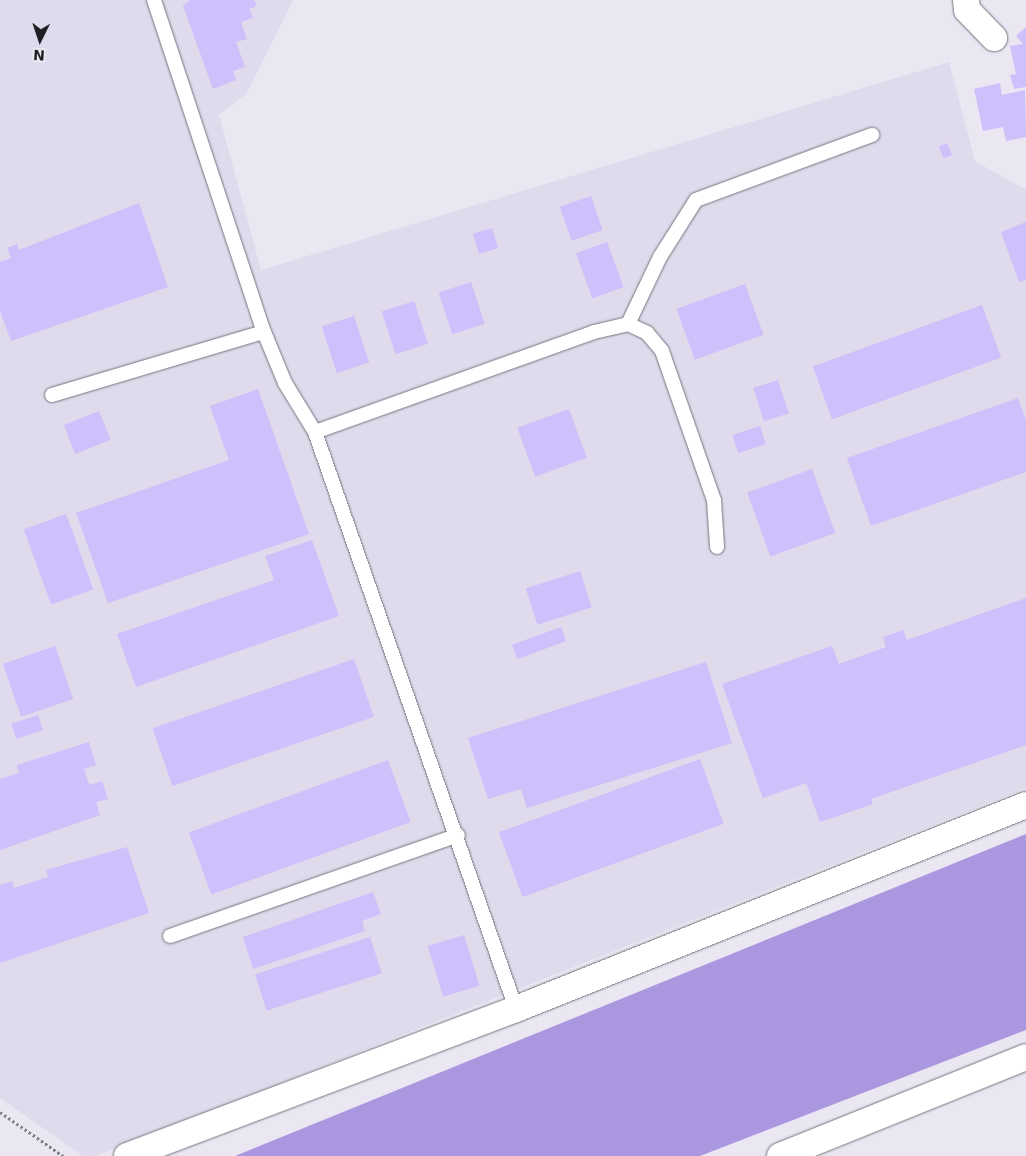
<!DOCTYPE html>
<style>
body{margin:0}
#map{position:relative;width:1026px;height:1156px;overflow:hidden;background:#eae7f2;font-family:"DejaVu Sans",sans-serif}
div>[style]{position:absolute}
.built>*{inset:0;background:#dfdaec}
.water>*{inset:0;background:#ab97df}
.building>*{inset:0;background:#cfbffb;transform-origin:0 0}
.path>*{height:3px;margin-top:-1.5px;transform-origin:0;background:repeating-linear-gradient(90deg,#807f86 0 2.5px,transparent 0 5px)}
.roads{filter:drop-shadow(0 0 1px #76747e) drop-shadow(0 0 1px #76747e)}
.lane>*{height:14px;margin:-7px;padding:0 7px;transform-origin:7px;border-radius:7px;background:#fff}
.street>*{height:26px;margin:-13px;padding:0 13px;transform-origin:13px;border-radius:13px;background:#fff}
span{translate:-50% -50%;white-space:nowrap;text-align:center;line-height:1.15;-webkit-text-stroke:5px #eae7f2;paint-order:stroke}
.north{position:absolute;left:15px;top:15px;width:50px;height:50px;-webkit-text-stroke:4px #eae7f2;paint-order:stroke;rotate:184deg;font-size:14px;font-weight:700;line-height:20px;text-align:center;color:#201f23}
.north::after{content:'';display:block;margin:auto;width:18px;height:22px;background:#201f23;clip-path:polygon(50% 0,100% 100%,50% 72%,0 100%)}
</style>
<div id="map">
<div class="built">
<div style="clip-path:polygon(0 0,293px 0,247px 93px,219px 115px,261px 270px,949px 62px,975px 161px,1026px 190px,1026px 788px,96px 1156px,83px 1156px,0 1098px)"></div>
</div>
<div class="water">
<div style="clip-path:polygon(1026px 834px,1026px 1030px,700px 1156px,235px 1156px)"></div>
</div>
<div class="building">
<div style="clip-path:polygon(190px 0,254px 0,257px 6px,249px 9px,253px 18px,241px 22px,247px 39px,236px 42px,245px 67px,233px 71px,236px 80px,213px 89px,183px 6px)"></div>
<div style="clip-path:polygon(1026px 27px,1026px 87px,1014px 89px,1010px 75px,1016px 74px,1010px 46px,1023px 44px,1016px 36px)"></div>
<div style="clip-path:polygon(1000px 83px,1002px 95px,1025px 90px,1026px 137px,1006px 141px,1003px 127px,983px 131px,974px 89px)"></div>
<div style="left:947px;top:143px;width:13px;height:9px;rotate:67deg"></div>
<div style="left:591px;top:196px;width:36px;height:33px;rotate:71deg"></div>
<div style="clip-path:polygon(139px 203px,168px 287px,11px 341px,0 311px,0 262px,11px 258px,7px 248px,17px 244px,19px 250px)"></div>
<div style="clip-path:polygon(1026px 222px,1026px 280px,1019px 282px,1001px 232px)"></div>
<div style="left:492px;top:228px;width:21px;height:20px;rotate:73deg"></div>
<div style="left:607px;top:242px;width:48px;height:33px;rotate:70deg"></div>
<div style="left:471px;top:282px;width:44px;height:34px;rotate:72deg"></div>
<div style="left:745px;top:284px;width:54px;height:73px;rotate:70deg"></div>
<div style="left:414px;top:301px;width:45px;height:34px;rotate:72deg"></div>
<div style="left:982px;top:305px;width:56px;height:180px;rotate:70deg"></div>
<div style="left:354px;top:316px;width:49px;height:34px;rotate:72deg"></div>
<div style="left:778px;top:380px;width:35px;height:26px;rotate:72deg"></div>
<div style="clip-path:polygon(258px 389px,309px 534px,108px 603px,76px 513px,229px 460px,210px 406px)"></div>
<div style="clip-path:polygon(1018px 398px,1026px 420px,1026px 472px,871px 526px,847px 458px)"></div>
<div style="left:569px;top:409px;width:52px;height:55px;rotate:70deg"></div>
<div style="left:99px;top:411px;width:31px;height:38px;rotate:68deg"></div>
<div style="left:760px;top:426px;width:19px;height:29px;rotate:72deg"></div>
<div style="left:812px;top:469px;width:68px;height:69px;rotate:70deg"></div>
<div style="left:66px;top:514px;width:80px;height:45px;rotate:70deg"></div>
<div style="clip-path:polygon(312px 540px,339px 616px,136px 687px,117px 634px,274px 580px,265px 556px)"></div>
<div style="left:580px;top:571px;width:38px;height:57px;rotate:72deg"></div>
<div style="clip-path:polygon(1026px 598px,1026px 745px,871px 799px,873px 804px,820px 822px,806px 783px,763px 798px,722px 684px,832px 646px,839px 664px,886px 647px,883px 637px,903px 630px,907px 640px)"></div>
<div style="left:561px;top:627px;width:15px;height:52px;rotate:70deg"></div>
<div style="left:55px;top:646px;width:56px;height:55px;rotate:71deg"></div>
<div style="left:354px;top:659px;width:61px;height:213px;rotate:71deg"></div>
<div style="clip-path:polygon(706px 662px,732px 743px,527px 808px,521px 789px,488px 799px,468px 738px)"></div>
<div style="left:38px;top:715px;width:16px;height:28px;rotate:72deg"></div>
<div style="clip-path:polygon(89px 742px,96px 765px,84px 769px,89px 785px,102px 781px,108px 799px,96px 802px,100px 815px,0 850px,0 779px,19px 773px,17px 765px)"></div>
<div style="left:700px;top:759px;width:69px;height:214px;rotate:70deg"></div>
<div style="left:388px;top:760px;width:66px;height:212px;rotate:70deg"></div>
<div style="clip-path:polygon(127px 847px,149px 913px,0 963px,0 885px,12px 881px,14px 888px,48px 877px,46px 870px)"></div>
<div style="clip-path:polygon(373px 892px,381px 914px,362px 921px,365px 931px,253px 969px,243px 937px)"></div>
<div style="left:464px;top:935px;width:53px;height:38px;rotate:73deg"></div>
<div style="left:370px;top:937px;width:38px;height:121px;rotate:72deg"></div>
</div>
<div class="path">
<div style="left:0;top:1112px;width:77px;rotate:34.9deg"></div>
</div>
<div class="roads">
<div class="lane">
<div style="left:154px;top:0;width:350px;rotate:71.7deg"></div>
<div style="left:264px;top:332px;width:55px;rotate:67.6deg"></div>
<div style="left:285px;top:383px;width:57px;rotate:58.5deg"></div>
<div style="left:315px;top:432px;width:611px;rotate:70.79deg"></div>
<div style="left:628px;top:324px;width:74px;rotate:-64.5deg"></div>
<div style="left:660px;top:257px;width:67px;rotate:-57.7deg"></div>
<div style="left:696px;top:200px;width:188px;rotate:-20.3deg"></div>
<div style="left:52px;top:395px;width:221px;rotate:-16.6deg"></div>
<div style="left:315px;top:432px;width:296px;rotate:-19.7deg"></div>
<div style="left:594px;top:332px;width:35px;rotate:-13deg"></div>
<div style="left:628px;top:324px;width:21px;rotate:25deg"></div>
<div style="left:647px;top:333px;width:23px;rotate:50deg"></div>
<div style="left:662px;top:351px;width:158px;rotate:70.8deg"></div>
<div style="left:714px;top:500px;width:47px;rotate:86.3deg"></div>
<div style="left:170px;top:936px;width:305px;rotate:-19.3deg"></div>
</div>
<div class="street">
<div style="left:966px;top:0;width:10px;rotate:84deg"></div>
<div style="left:967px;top:10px;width:39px;rotate:46deg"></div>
<div style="left:127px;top:1156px;width:416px;rotate:-20.7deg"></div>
<div style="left:516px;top:1009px;width:549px;rotate:-21.8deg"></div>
<div style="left:780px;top:1156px;width:265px;rotate:-21.9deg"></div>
</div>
</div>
<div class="north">N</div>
</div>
